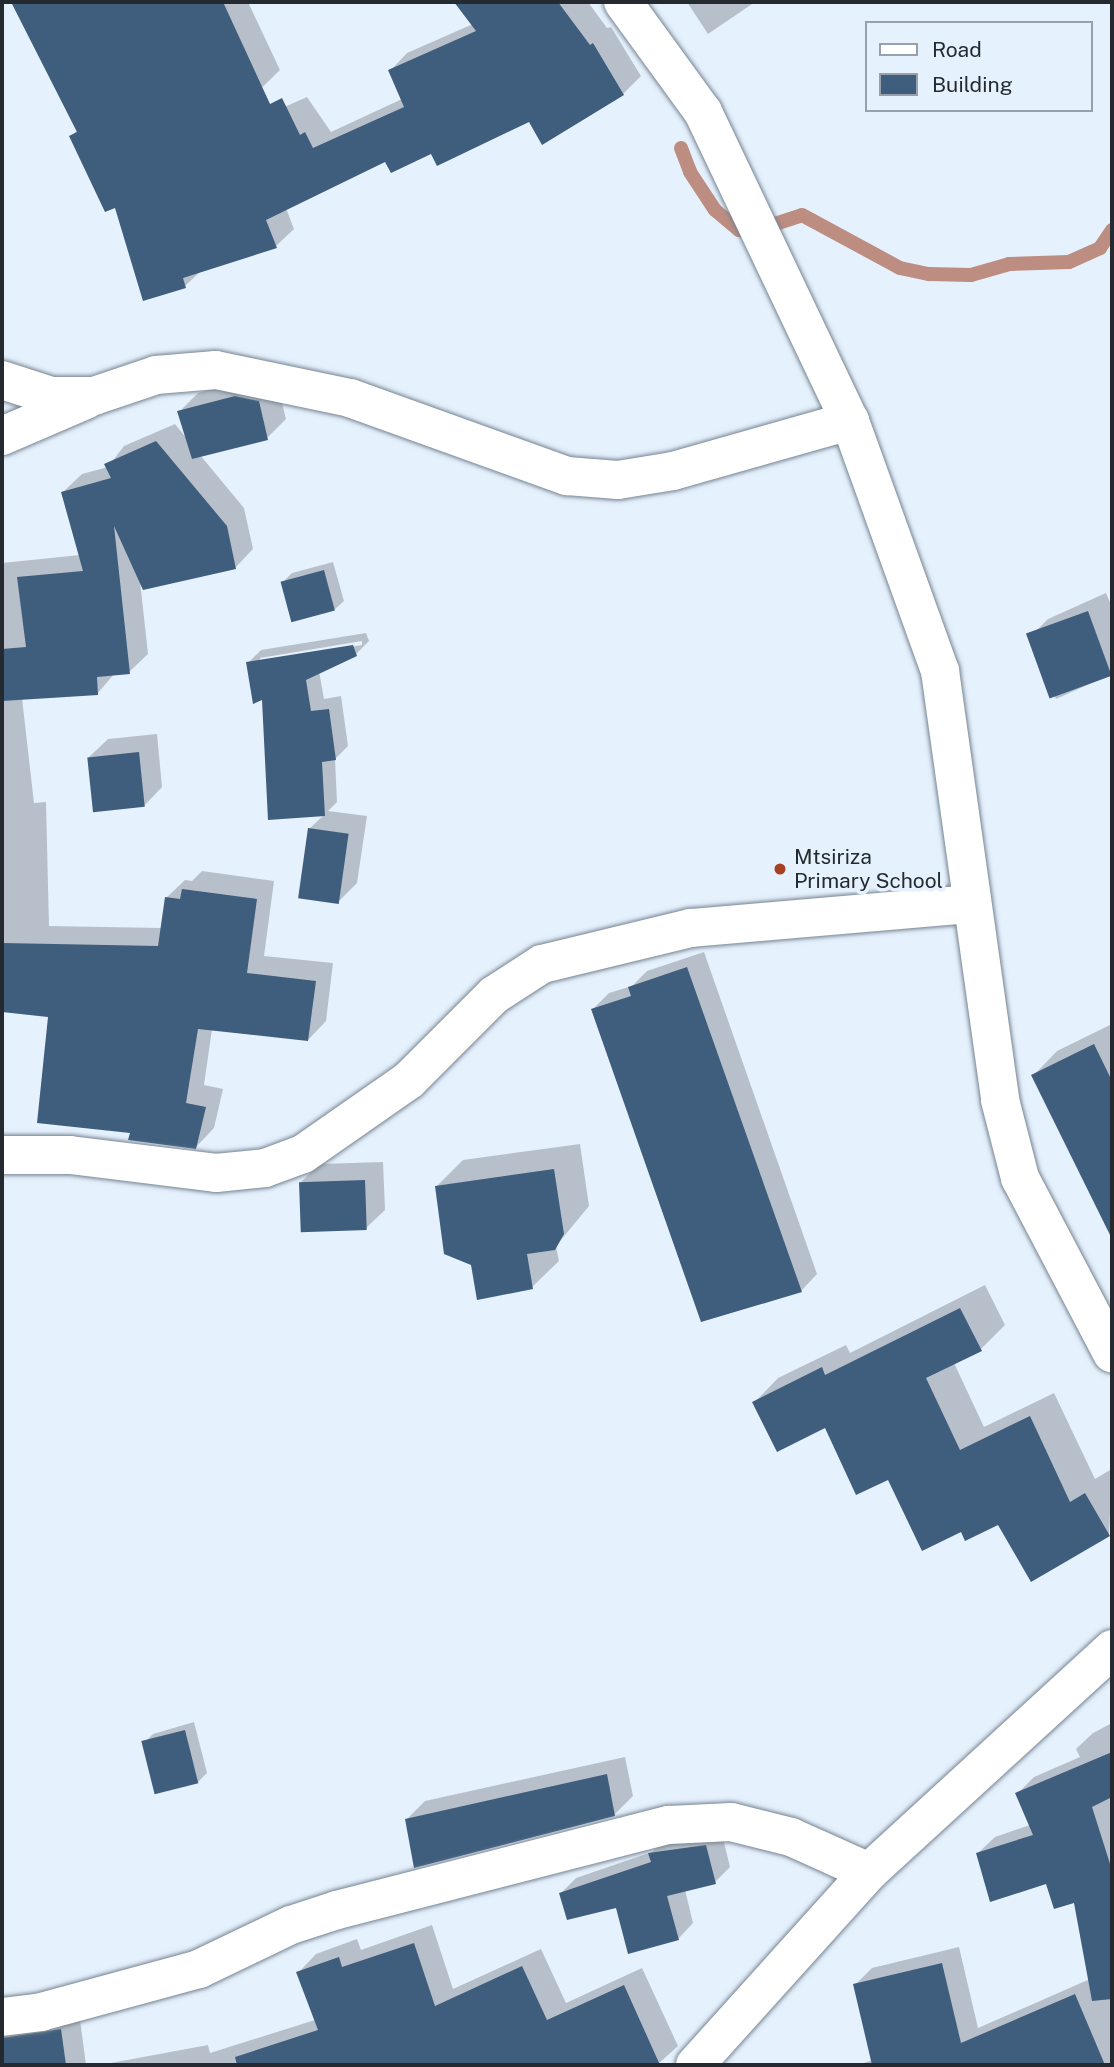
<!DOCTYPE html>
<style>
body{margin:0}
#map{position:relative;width:1114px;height:2067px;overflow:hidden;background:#e5f1fd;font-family:"Public Sans",sans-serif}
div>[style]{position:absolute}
.shadow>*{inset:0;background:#0003}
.stream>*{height:14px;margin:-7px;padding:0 7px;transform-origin:7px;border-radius:7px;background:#bc8d80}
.building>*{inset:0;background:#3f5d7c;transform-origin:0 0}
.roads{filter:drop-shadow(0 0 2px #768391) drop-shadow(0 0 2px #768391)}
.minor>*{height:38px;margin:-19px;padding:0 19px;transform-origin:19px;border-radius:19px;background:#fff}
.tertiary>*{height:38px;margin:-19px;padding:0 19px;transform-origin:19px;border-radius:19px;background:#fff}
.dots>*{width:19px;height:19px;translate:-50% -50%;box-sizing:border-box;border:4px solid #e5f1fd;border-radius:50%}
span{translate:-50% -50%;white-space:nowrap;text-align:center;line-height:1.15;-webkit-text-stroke:7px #e5f1fd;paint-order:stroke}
.poi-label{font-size:21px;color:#252a30}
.left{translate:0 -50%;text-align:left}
.frame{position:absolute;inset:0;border:4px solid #252a30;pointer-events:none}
.legend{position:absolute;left:865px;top:21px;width:228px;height:91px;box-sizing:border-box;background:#e5f1fd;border:2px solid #98a1ab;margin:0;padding:9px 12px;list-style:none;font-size:21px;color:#252a30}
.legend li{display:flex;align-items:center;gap:14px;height:35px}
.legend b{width:35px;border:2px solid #98a1ab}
</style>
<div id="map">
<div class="shadow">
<div style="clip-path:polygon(13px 2px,248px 2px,280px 70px,206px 142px,307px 97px,331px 132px,402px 99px,390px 71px,407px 53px,473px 24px,457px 2px,588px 2px,607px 28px,611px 27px,641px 76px,623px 94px,543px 142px,529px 119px,432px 152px,386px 159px,286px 208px,294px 229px,276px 246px,202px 270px,185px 286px,116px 206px,71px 136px,78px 130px)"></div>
<div style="clip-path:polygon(687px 2px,755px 2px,708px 34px)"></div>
<div style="clip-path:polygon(255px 379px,277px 383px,286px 419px,267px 438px,200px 455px,244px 508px,253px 549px,235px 568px,140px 581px,148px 654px,129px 672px,115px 673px,97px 694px,22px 698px,34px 803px,46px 802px,49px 926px,162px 928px,166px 898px,185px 880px,192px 881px,202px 871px,274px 881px,264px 956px,333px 963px,326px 1021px,308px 1040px,212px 1029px,204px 1085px,223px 1089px,214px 1128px,196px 1147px,132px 1131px,50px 1015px,2px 1010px,2px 563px,80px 555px,63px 492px,82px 474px,108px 467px,124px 446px,175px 424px,188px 440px,179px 412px,198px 393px)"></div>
<div style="clip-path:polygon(333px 562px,344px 601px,334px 610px,283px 582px,292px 573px)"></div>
<div style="clip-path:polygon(1106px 593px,1112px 607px,1112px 674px,1056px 699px,1029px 638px,1048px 619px)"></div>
<div style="clip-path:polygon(evenodd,366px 633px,369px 641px,356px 654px,319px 671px,324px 699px,341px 696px,348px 746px,335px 759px,337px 802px,328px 811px,367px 816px,357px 883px,338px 902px,309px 829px,324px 815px,248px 663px,261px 650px,366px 633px,362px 641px,362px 645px,260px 662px,260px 658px,362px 641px)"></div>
<div style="clip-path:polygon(157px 734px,162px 787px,144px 806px,89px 757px,108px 739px)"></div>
<div style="clip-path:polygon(704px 952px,817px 1274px,801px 1291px,593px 1009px,609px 993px,632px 986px,647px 971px)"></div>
<div style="clip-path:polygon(1112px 1024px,1112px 1234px,1033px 1076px,1057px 1051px)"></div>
<div style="clip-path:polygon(580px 1144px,589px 1206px,556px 1246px,559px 1261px,532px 1287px,472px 1264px,436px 1187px,463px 1160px)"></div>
<div style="clip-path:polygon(383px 1162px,385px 1210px,366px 1228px,301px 1182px,319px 1164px)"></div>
<div style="clip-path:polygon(985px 1285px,1005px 1325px,981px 1349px,954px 1363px,984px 1427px,1054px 1393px,1095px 1479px,1110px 1470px,1112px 1475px,1109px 1535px,999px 1523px,962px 1530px,826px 1426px,754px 1403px,778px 1378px,846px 1345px,850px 1353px)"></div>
<div style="clip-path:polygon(194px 1722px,207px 1773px,198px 1782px,144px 1743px,153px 1734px)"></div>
<div style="clip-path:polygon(1112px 1723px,1112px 2065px,857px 2065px,873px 2060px,855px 1985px,872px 1968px,959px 1947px,978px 2028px,1090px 1979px,1075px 1900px,1047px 1882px,978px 1853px,995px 1837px,1030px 1825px,1017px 1794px,1034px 1777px,1080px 1757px,1076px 1749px,1093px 1733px)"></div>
<div style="clip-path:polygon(625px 1757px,633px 1796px,614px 1815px,407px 1819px,425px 1801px)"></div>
<div style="clip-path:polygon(721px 1830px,730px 1867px,715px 1882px,685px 1890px,693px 1923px,678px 1939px,617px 1906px,561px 1893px,576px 1878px,652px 1852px,666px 1838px)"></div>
<div style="clip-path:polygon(432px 1925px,453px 1989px,541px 1949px,566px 2003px,642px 1968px,678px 2046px,657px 2065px,502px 2065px,499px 2057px,479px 2065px,100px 2065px,208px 2045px,210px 2053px,315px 2020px,298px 1973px,316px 1954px,357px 1939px,361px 1950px)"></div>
<div style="clip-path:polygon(79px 2012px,86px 2065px,2px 2065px,2px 2024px)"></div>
</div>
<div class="stream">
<div style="left:681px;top:148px;width:26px;rotate:69deg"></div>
<div style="left:690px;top:172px;width:45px;rotate:56.7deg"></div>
<div style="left:715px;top:210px;width:31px;rotate:40deg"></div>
<div style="left:739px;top:230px;width:25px;rotate:14deg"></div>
<div style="left:763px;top:236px;width:20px;rotate:-41deg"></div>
<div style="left:778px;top:223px;width:25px;rotate:-18deg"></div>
<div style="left:802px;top:215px;width:111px;rotate:28.4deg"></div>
<div style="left:900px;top:268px;width:30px;rotate:12deg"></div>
<div style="left:929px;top:274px;width:42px;rotate:1.4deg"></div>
<div style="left:971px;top:275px;width:40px;rotate:-16deg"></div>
<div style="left:1009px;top:264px;width:60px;rotate:-1.9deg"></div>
<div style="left:1069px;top:262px;width:34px;rotate:-24deg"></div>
<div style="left:1100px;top:248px;width:22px;rotate:-56deg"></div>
</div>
<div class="building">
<div style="clip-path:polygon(11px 2px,223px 2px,270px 104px,282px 98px,300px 135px,305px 132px,313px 148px,404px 107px,388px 70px,476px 31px,454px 2px,558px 2px,590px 45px,593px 43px,624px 95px,542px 145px,529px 122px,437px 166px,431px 154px,391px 173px,385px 162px,266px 220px,277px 248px,183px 278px,186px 288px,143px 301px,115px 208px,105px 212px,69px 136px,77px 132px)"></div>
<div style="clip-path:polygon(235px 396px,259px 401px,268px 440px,192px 459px,177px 411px)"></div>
<div style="clip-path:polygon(156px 441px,227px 526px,236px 569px,143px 590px,114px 526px,130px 674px,97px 677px,98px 695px,2px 701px,2px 649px,26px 647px,17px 577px,83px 571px,61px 492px,111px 478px,104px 464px)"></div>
<div style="left:324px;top:570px;width:42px;height:45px;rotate:75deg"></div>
<div style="left:1088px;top:611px;width:69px;height:66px;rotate:70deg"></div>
<div style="clip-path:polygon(353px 645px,357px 656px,306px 680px,311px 711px,329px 709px,336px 760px,322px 762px,325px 816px,268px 820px,262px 700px,253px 704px,246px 662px)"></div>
<div style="left:139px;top:752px;width:55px;height:52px;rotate:84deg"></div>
<div style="left:308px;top:828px;width:41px;height:71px;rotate:8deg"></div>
<div style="clip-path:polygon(182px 889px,257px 899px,247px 973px,316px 981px,308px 1041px,198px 1029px,186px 1103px,206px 1107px,196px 1149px,128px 1140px,130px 1133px,37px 1123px,48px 1017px,2px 1012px,2px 943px,158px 946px,165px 897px,180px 899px)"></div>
<div style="clip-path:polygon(687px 967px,802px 1292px,701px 1322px,591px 1009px,631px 996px,628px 987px)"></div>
<div style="clip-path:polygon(1094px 1044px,1112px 1081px,1112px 1239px,1031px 1075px)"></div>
<div style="clip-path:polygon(554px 1169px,564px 1234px,555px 1250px,527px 1254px,533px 1289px,477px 1300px,471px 1265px,444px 1254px,435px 1186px)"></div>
<div style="left:365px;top:1180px;width:50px;height:66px;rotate:88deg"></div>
<div style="clip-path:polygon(960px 1308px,982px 1351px,926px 1378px,960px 1450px,1030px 1416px,1070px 1502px,1085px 1493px,1110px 1536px,1031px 1582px,998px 1525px,965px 1541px,961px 1532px,922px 1551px,888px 1480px,856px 1495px,825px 1428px,777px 1452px,752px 1402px,822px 1367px,825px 1375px)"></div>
<div style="left:185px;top:1730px;width:55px;height:45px;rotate:76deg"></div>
<div style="clip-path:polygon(1112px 1752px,1112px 1797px,1092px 1807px,1112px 1870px,1112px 1999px,1092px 2001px,1074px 1903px,1054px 1909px,1046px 1884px,990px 1902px,976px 1853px,1033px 1835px,1015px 1793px)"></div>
<div style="clip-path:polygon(607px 1774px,615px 1816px,414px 1868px,405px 1819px)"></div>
<div style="clip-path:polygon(706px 1845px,716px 1884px,667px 1896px,679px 1940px,628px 1954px,616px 1908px,567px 1920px,559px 1893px,651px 1862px,648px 1853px)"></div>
<div style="clip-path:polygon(414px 1943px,435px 2006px,522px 1966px,547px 2020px,624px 1985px,660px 2065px,237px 2065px,235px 2057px,318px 2030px,296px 1972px,339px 1957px,342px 1967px)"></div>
<div style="clip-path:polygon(942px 1963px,961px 2043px,1075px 1994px,1105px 2065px,872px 2065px,853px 1984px)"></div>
<div style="clip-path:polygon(61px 2029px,66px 2065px,2px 2065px,2px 2038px)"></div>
</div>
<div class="roads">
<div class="minor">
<div style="left:623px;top:2px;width:136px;rotate:54deg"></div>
<div style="left:703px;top:112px;width:342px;rotate:64.6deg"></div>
<div style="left:850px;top:421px;width:266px;rotate:70.2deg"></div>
<div style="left:940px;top:671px;width:433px;rotate:82deg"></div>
<div style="left:1000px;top:1100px;width:81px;rotate:75.6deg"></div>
<div style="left:1020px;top:1178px;width:198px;rotate:62.3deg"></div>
<div style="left:2px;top:380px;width:52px;rotate:18.1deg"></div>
<div style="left:51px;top:396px;width:43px"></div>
<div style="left:94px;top:396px;width:65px;rotate:-18.7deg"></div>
<div style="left:156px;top:375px;width:60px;rotate:-4.8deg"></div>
<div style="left:216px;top:370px;width:137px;rotate:11.8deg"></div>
<div style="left:350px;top:398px;width:231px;rotate:19.8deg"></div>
<div style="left:567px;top:476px;width:51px;rotate:4.5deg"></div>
<div style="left:618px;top:480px;width:56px;rotate:-9.3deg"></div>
<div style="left:673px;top:471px;width:184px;rotate:-15.8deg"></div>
<div style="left:2px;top:436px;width:91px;rotate:-23.2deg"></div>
<div style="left:2px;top:1155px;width:68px"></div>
<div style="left:70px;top:1155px;width:147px;rotate:7deg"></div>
<div style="left:216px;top:1173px;width:49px;rotate:-5.8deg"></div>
<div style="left:265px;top:1168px;width:40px;rotate:-20.2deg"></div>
<div style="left:303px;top:1154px;width:129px;rotate:-34.9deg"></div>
<div style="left:409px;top:1080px;width:120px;rotate:-45deg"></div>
<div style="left:494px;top:995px;width:57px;rotate:-32.9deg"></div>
<div style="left:542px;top:964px;width:153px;rotate:-13.6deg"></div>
<div style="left:691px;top:928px;width:281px;rotate:-4.9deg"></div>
<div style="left:2px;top:2017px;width:39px;rotate:-7deg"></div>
<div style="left:41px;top:2012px;width:164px;rotate:-15.2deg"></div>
<div style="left:199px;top:1969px;width:102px;rotate:-25.6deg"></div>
<div style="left:291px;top:1925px;width:48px;rotate:-18.1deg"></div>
<div style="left:337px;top:1910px;width:343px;rotate:-14.4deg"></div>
<div style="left:669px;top:1825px;width:62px;rotate:-2.8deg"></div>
<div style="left:731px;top:1822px;width:62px;rotate:14deg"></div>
<div style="left:791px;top:1837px;width:85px;rotate:24.2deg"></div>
</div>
<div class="tertiary">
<div style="left:695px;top:2065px;width:260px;rotate:-48deg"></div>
<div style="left:869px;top:1872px;width:330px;rotate:-42.5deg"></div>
</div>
</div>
<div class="dots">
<div style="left:780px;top:869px;background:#a73f21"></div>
</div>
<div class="poi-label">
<span class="left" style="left:794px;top:869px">Mtsiriza<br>Primary School</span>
</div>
<div class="frame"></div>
<ul class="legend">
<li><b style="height:9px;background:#fff"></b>Road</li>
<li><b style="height:19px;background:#3f5d7c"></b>Building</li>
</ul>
</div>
